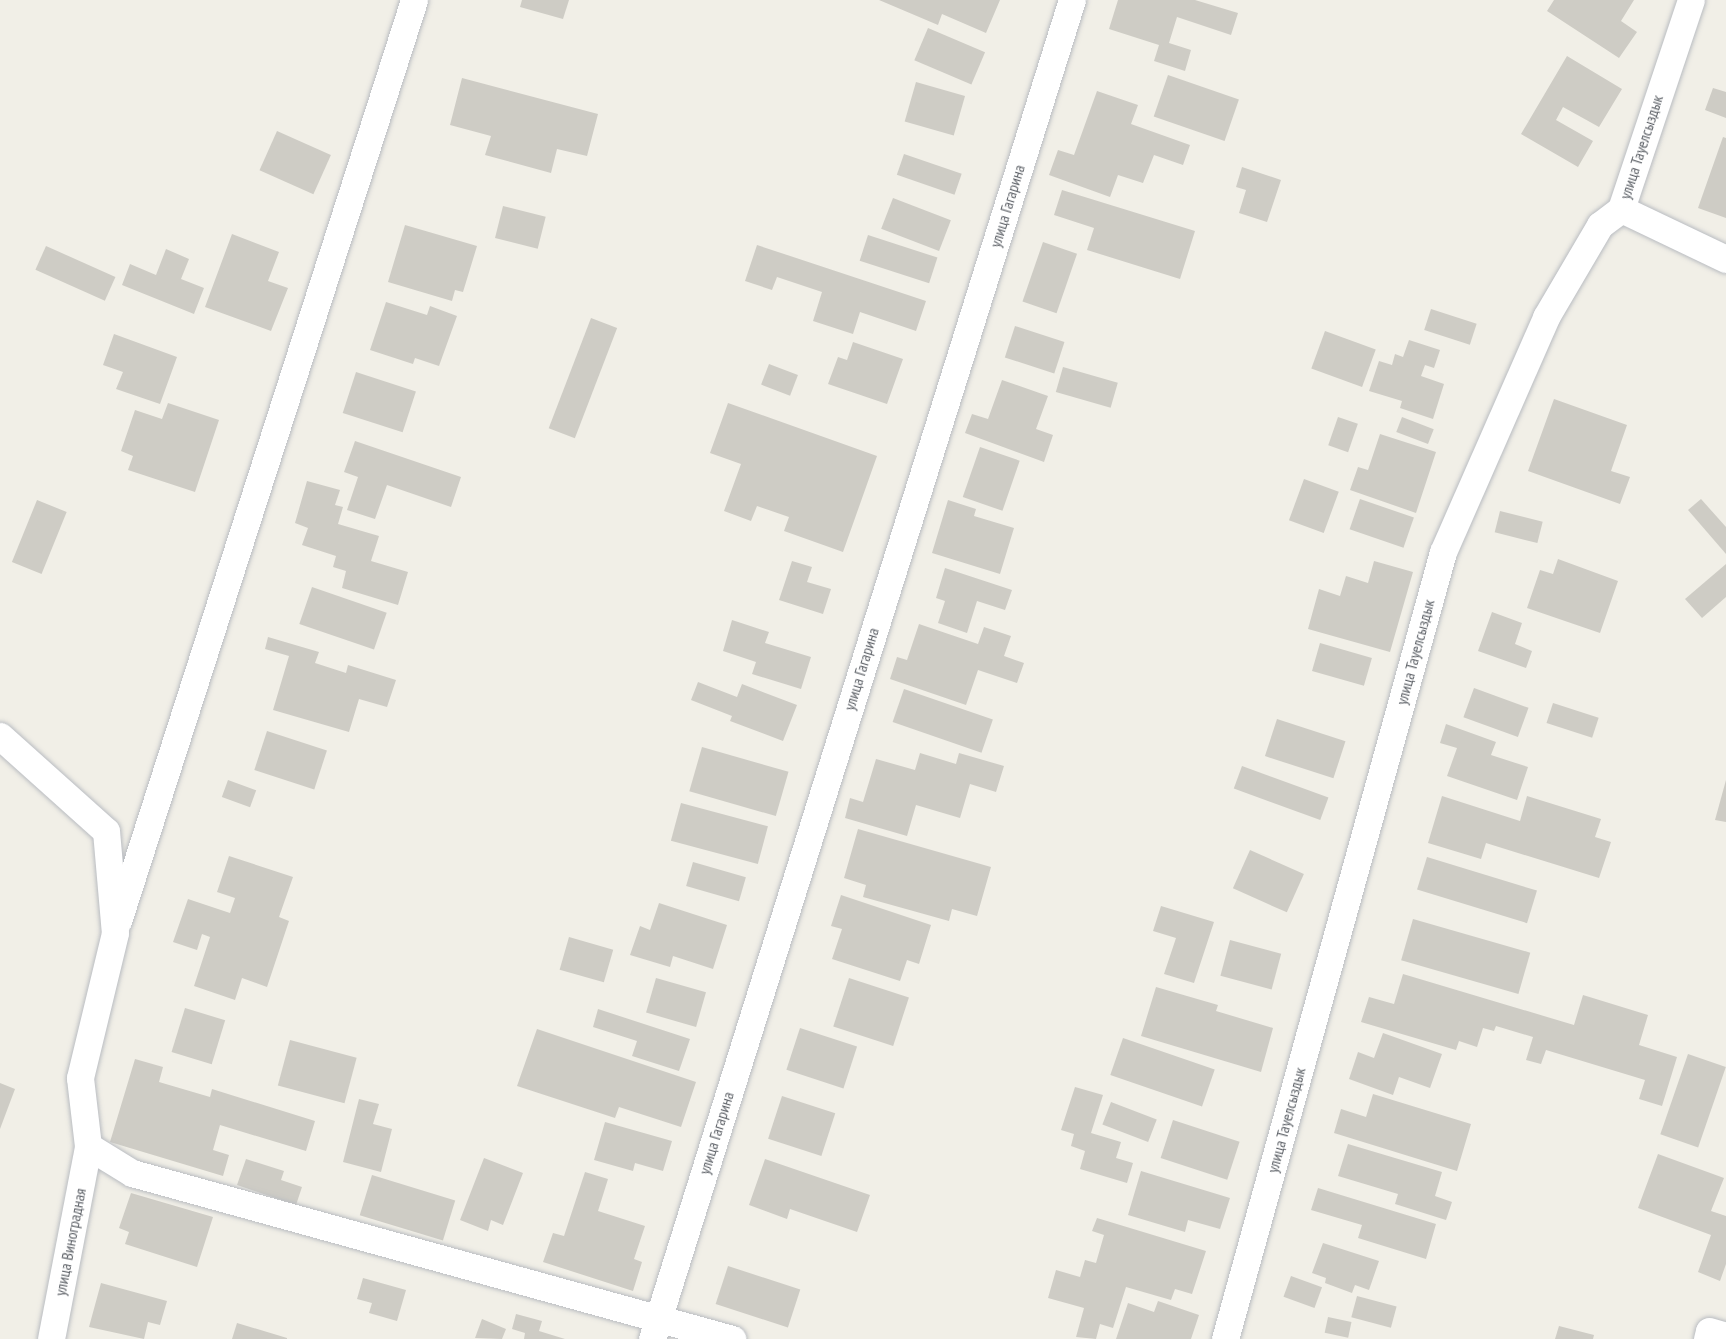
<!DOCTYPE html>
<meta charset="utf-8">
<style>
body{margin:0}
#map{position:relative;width:1726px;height:1339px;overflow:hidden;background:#f1efe7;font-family:"PT Sans Narrow",sans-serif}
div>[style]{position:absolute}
.building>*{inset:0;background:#ceccc5;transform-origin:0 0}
.roads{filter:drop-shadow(0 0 2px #b9bcc1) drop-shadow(0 0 2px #b9bcc1)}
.minor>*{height:27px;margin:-13.5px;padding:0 13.5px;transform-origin:13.5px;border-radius:13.5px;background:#fff}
span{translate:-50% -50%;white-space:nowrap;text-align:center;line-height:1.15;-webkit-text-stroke:4.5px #fff;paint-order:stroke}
.street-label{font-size:16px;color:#5e6268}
</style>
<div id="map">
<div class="building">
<div style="clip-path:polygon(522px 0,569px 0,563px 19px,520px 7px)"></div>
<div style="clip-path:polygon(879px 0,1000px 0,986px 33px,942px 14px,938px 25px)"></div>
<div style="clip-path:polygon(1118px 0,1195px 0,1238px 13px,1231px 35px,1177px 17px,1169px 43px,1191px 50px,1185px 71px,1154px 61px,1159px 45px,1109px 29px)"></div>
<div style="clip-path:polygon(1554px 0,1634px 0,1621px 21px,1637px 32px,1619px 58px,1547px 11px)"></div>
<div style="left:928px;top:28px;width:62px;height:35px;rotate:23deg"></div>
<div style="clip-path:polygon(1567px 56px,1622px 89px,1599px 127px,1563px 107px,1556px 120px,1593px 141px,1578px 167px,1521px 134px)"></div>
<div style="left:1168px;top:75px;width:75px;height:44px;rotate:19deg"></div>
<div style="clip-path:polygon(462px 78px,598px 114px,587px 156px,557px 149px,551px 173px,485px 155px,491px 136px,450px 125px)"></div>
<div style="left:916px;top:82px;width:51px;height:41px;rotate:16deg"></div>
<div style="clip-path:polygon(1713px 88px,1726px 92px,1726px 118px,1705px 110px)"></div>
<div style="clip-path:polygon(1097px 91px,1138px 105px,1131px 124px,1190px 145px,1183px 165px,1154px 155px,1143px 183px,1118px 175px,1110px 197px,1049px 175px,1058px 150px,1074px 155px)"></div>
<div style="left:277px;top:131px;width:59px;height:43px;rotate:24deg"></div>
<div style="clip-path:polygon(1723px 137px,1726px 138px,1726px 218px,1698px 208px)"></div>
<div style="left:904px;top:154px;width:61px;height:22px;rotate:19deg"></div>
<div style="clip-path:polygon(1242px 167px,1281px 180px,1267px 222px,1239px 213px,1246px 190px,1236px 187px)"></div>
<div style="clip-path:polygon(1062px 190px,1195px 231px,1180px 279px,1087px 250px,1094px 228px,1054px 215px)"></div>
<div style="left:893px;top:198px;width:62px;height:33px;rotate:21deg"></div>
<div style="left:503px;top:206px;width:44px;height:33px;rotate:14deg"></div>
<div style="clip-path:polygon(405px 225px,477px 246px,463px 292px,455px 290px,452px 301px,388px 282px)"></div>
<div style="clip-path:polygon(232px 234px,279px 252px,268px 281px,288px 288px,271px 331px,205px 307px)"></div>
<div style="left:868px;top:235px;width:73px;height:27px;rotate:18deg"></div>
<div style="left:1043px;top:242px;width:36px;height:63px;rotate:19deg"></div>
<div style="clip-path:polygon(757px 245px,926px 301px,916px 331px,860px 312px,853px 334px,813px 321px,822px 292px,777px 277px,772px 290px,745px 281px)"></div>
<div style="left:46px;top:246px;width:76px;height:26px;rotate:24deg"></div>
<div style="clip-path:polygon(166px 249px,189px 259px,181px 279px,204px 288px,194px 314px,122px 285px,130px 264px,156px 275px)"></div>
<div style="clip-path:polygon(386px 302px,427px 315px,430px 306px,457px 316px,439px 366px,415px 358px,413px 364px,370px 350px)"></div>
<div style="left:1431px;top:309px;width:48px;height:22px;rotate:18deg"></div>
<div style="left:591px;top:318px;width:28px;height:118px;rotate:21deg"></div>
<div style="left:1015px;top:326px;width:52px;height:33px;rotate:18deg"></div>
<div style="left:1325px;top:331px;width:54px;height:40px;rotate:20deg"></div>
<div style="clip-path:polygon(114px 334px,177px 357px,160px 404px,116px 389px,123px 372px,103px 365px)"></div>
<div style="clip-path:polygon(1409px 340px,1440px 350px,1434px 368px,1425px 365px,1421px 376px,1444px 384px,1433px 419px,1400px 408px,1402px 401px,1369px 391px,1379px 361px,1392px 365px,1395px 354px,1403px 357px)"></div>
<div style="clip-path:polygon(853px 342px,903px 359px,887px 404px,828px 384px,838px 357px,847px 360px)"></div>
<div style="left:769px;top:364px;width:31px;height:22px;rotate:21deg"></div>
<div style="left:1063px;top:367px;width:57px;height:26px;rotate:16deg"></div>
<div style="left:356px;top:372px;width:63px;height:43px;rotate:18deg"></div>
<div style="clip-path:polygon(1002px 380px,1048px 396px,1036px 429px,1053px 435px,1044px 462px,965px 433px,972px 414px,988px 419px)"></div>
<div style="clip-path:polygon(1554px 399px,1627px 425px,1611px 471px,1630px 477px,1620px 504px,1528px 471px)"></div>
<div style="clip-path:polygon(168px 403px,219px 420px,195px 492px,128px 470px,133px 456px,121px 451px,135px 410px,162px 419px)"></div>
<div style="clip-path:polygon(728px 403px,877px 456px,843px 552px,784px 531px,789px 517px,757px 506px,751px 521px,724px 511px,741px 464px,710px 453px)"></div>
<div style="left:1338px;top:417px;width:21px;height:30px;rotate:19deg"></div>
<div style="left:1402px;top:417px;width:34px;height:16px;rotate:21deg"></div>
<div style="clip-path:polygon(1380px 434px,1436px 452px,1416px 513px,1350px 490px,1358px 467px,1368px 470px)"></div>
<div style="clip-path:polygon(355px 441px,461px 477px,451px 507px,387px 485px,375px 519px,347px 510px,358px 477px,344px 472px)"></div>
<div style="left:980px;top:447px;width:42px;height:53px;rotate:19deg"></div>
<div style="left:1304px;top:479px;width:37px;height:44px;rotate:20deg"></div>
<div style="clip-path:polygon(307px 481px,340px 490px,335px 505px,343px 507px,338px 524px,379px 536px,371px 561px,408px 572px,398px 605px,342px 588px,346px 571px,333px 567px,336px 556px,302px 545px,308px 528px,295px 523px)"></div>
<div style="left:1360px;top:499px;width:57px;height:32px;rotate:19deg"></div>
<div style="clip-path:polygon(1701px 499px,1726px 527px,1726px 554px,1688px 510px)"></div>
<div style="left:37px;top:500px;width:32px;height:67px;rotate:22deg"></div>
<div style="clip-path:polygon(948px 500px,976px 509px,974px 516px,1014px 528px,1000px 574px,932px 553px)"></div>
<div style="left:1500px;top:511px;width:44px;height:22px;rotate:14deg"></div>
<div style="clip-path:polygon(1558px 559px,1618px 581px,1600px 633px,1527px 608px,1540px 570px,1553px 574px)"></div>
<div style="clip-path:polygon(792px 561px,812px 567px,807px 582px,831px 589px,823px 614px,779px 600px)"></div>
<div style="clip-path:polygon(1374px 561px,1413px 572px,1390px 652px,1308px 629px,1319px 589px,1340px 596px,1346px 576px,1368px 583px)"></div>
<div style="clip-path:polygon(1726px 564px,1726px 597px,1702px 618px,1685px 599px)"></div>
<div style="clip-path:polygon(945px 568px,1012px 590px,1005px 610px,977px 601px,967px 633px,938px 623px,945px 601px,936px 598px)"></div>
<div style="left:312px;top:587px;width:79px;height:39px;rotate:19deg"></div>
<div style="clip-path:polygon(1492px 612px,1522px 623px,1515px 644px,1532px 651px,1526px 668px,1478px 651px)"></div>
<div style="clip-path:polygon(732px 620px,769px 632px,765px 643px,811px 657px,801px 689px,752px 674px,756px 662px,723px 651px)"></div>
<div style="clip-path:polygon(919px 624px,978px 644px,984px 627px,1011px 636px,1004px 656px,1024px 663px,1017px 683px,978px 670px,966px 705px,890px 679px,897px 657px,907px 660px)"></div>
<div style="clip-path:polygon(268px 637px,319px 652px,315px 663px,346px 673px,348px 665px,396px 680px,387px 707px,359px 699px,349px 732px,273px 710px,289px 656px,265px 649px)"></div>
<div style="left:1320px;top:643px;width:54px;height:29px;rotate:16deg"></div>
<div style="clip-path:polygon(698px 682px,737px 697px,742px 684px,797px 705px,783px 741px,730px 721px,732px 716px,691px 700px)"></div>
<div style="left:1474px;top:688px;width:58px;height:31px;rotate:20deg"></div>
<div style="left:904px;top:689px;width:94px;height:35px;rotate:19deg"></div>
<div style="left:1553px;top:703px;width:48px;height:21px;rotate:18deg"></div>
<div style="left:1277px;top:719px;width:72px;height:39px;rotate:18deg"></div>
<div style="clip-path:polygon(1446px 724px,1496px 742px,1491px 755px,1528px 767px,1517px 800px,1447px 776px,1457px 748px,1440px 743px)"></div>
<div style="left:267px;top:731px;width:63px;height:41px;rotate:18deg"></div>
<div style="left:702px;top:747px;width:90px;height:46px;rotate:16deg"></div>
<div style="clip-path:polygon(920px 753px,956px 764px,959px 753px,1004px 766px,996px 792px,970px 784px,960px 818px,916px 805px,907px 836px,845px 818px,850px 798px,863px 802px,876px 759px,915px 770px)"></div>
<div style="left:1242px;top:766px;width:92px;height:24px;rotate:20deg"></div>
<div style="left:228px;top:780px;width:30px;height:18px;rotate:20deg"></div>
<div style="clip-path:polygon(1726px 780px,1726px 822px,1715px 820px)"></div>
<div style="clip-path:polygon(1442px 796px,1520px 821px,1527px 796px,1601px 819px,1595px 837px,1611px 842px,1599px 878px,1486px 843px,1481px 859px,1428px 843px)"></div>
<div style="left:681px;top:803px;width:90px;height:39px;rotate:15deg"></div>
<div style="clip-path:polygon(858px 829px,991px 867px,977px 916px,952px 909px,949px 921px,863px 897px,866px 885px,844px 878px)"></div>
<div style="left:1250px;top:850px;width:59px;height:42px;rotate:24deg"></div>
<div style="clip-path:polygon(229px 856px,293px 877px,279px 917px,289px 921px,267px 987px,242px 978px,235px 1000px,194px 986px,210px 937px,202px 934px,197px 950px,173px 942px,188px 899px,230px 913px,235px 898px,217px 892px)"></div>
<div style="left:1427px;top:857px;width:115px;height:34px;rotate:17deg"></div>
<div style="left:693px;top:862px;width:55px;height:25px;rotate:16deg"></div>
<div style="clip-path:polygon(841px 895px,931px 925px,919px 964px,907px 960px,900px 981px,832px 959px,842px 929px,831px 926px)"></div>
<div style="clip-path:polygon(659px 903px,727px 925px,713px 969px,673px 956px,670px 967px,630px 955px,640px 926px,650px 930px)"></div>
<div style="clip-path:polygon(1161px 906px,1214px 922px,1194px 983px,1164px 974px,1176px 938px,1153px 931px)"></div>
<div style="left:1413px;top:919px;width:122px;height:43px;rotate:16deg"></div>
<div style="left:569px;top:937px;width:46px;height:34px;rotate:16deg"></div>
<div style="left:1230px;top:940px;width:53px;height:37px;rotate:15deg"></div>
<div style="clip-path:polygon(1403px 974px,1574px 1025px,1583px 995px,1648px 1015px,1639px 1045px,1677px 1057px,1662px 1106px,1639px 1099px,1645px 1080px,1546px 1050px,1541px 1064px,1526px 1060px,1533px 1037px,1496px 1026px,1494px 1031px,1483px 1028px,1477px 1047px,1459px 1041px,1456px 1050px,1361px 1022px,1369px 997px,1394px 1004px)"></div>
<div style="left:656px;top:978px;width:52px;height:36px;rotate:16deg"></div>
<div style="left:849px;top:978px;width:63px;height:51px;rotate:18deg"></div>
<div style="clip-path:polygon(1156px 987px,1218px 1005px,1216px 1011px,1273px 1028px,1261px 1072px,1141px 1036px)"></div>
<div style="left:185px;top:1008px;width:42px;height:46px;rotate:17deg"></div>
<div style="clip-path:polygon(598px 1009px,690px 1039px,679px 1071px,632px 1056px,637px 1041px,593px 1027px)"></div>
<div style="left:800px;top:1028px;width:60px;height:44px;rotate:18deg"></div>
<div style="clip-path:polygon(537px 1029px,696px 1082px,681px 1127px,619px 1107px,615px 1118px,517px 1086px)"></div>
<div style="clip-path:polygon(1383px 1033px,1442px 1054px,1430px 1088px,1399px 1077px,1393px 1095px,1349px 1079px,1358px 1052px,1374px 1058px)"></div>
<div style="left:1123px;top:1038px;width:97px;height:39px;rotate:19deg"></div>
<div style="left:290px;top:1040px;width:69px;height:47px;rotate:15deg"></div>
<div style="left:1688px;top:1054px;width:40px;height:85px;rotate:19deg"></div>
<div style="clip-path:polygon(135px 1059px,163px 1067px,159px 1082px,210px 1097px,212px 1089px,315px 1121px,306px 1151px,220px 1125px,213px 1150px,229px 1155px,223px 1176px,110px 1142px)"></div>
<div style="clip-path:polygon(0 1083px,15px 1089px,0 1129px)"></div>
<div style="clip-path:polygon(1075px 1087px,1103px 1095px,1091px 1133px,1121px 1142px,1116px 1158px,1133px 1163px,1127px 1183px,1080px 1169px,1085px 1151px,1071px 1146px,1074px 1134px,1061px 1130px)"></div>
<div style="clip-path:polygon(1373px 1094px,1471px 1124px,1457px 1171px,1334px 1133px,1341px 1109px,1366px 1117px)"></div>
<div style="left:782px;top:1096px;width:56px;height:45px;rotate:18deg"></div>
<div style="clip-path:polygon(359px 1099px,379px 1104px,373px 1124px,392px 1129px,381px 1172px,343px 1162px)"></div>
<div style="left:1111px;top:1102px;width:49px;height:24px;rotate:21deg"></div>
<div style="left:1173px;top:1120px;width:70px;height:40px;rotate:18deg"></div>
<div style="clip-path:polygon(605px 1122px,672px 1141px,663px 1171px,635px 1163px,633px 1171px,594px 1160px)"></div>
<div style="clip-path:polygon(1348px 1144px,1442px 1172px,1435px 1196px,1452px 1202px,1446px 1220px,1395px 1204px,1398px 1194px,1338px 1176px)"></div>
<div style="clip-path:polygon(1658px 1154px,1724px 1178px,1711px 1211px,1726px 1216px,1726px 1264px,1720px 1281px,1698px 1272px,1711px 1235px,1638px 1208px)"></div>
<div style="clip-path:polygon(484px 1158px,523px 1173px,503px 1225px,491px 1220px,488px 1231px,460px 1220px)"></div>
<div style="clip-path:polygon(246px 1159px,284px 1171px,281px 1180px,302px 1187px,296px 1205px,237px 1185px)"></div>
<div style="clip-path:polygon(765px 1159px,870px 1195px,857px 1232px,790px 1209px,787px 1219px,749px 1205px)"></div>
<div style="clip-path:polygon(1141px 1171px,1230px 1198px,1220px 1229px,1188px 1220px,1185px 1232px,1128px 1215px)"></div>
<div style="clip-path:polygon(585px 1172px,608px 1179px,598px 1211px,645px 1226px,634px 1259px,642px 1262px,633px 1291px,543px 1262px,553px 1233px,564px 1236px)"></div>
<div style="left:372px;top:1175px;width:87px;height:42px;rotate:17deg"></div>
<div style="clip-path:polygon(1318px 1188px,1436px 1224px,1426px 1259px,1358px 1238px,1362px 1225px,1311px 1210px)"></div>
<div style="clip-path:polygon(131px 1193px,213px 1217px,197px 1267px,125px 1244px,129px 1232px,119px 1228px)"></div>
<div style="clip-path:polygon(1097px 1218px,1206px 1251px,1192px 1294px,1175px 1289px,1171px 1300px,1126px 1287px,1113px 1328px,1100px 1324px,1096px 1339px,1076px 1337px,1084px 1308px,1048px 1298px,1056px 1270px,1080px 1277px,1085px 1260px,1096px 1263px,1104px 1235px,1092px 1231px)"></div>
<div style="clip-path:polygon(1323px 1243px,1379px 1261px,1369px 1290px,1355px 1285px,1352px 1293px,1325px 1283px,1326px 1278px,1312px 1273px)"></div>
<div style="left:728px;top:1266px;width:76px;height:40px;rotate:18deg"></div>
<div style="left:1291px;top:1276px;width:33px;height:22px;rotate:20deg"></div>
<div style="clip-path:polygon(363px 1278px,406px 1290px,397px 1321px,369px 1313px,372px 1303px,357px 1299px)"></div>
<div style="clip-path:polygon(101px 1283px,167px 1301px,160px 1325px,148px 1322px,144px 1339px,89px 1327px)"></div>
<div style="left:1357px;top:1296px;width:41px;height:22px;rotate:15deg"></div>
<div style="clip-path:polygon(1158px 1301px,1199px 1315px,1191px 1339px,1116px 1339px,1128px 1303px,1154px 1312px)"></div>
<div style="clip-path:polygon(516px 1314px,542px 1321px,539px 1331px,565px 1339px,524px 1339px,525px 1333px,512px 1329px)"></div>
<div style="left:1328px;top:1317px;width:24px;height:16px;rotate:12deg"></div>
<div style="clip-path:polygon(482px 1319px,506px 1329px,502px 1339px,475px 1338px)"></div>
<div style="clip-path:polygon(237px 1323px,287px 1338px,287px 1339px,232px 1339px)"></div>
<div style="clip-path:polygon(1559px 1326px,1594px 1335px,1593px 1339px,1555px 1339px)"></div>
</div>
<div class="roads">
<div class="minor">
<div style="left:1621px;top:209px;width:116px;rotate:25.5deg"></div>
<div style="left:0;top:736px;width:142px;rotate:41.9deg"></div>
<div style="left:106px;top:831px;width:102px;rotate:85deg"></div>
<div style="left:115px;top:933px;width:149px;rotate:103.6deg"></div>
<div style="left:80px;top:1078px;width:68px;rotate:83.3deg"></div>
<div style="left:88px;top:1146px;width:52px;rotate:31.5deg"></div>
<div style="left:132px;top:1173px;width:623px;rotate:15.46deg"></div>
<div style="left:118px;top:921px;width:967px;rotate:-72.18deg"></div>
<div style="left:51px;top:1339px;width:197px;rotate:-79.1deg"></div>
<div style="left:652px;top:1339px;width:1403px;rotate:-72.59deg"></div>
<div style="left:1225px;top:1339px;width:817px;rotate:-74.52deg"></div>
<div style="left:1443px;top:552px;width:257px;rotate:-66.3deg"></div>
<div style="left:1546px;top:317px;width:107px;rotate:-59.6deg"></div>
<div style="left:1600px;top:225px;width:26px;rotate:-37deg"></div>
<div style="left:1621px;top:209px;width:220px;rotate:-71.5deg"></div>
<div style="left:1707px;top:1339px;width:8px;rotate:-76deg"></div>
<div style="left:1709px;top:1331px;width:18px;rotate:16deg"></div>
</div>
</div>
<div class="street-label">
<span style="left:1641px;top:147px;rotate:-72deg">улица Тауелсыздык</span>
<span style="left:1007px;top:206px;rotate:-73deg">улица Гагарина</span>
<span style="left:1415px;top:652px;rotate:-75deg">улица Тауелсыздык</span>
<span style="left:861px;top:669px;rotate:-73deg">улица Гагарина</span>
<span style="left:1286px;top:1120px;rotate:-75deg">улица Тауелсыздык</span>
<span style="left:716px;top:1133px;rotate:-73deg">улица Гагарина</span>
<span style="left:70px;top:1242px;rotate:-79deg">улица Виноградная</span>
</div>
</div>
